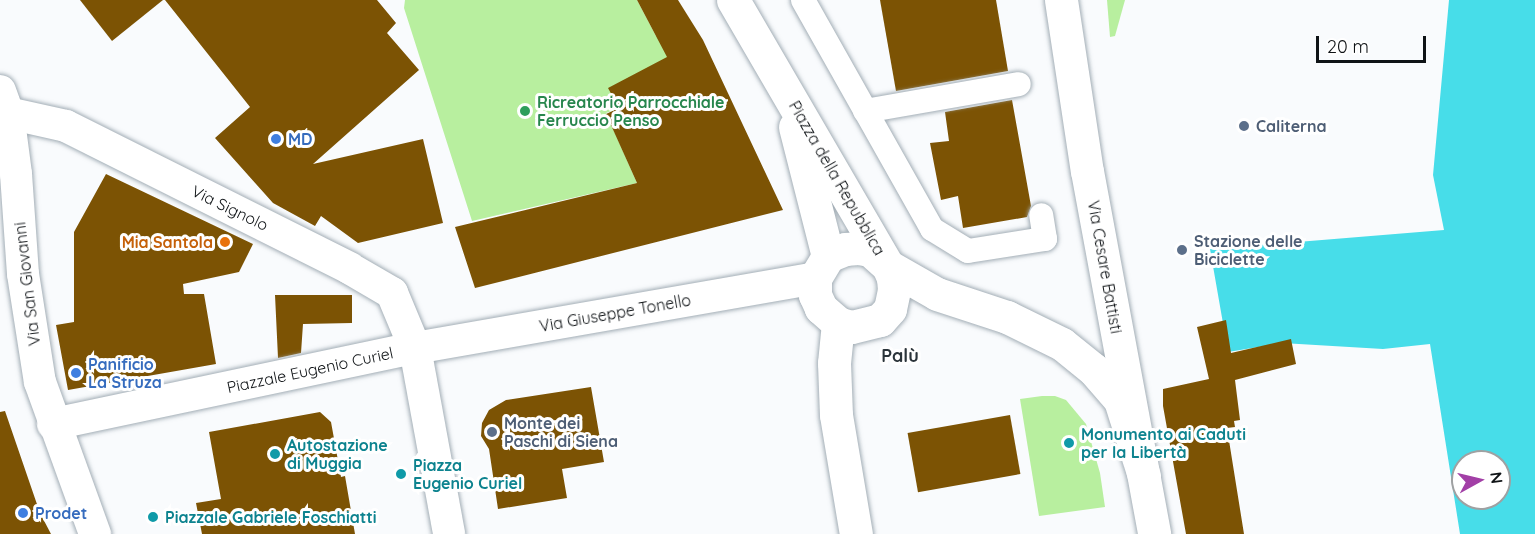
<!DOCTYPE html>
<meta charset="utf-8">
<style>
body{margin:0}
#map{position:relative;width:1535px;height:534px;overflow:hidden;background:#f9fbfd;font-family:Quicksand,sans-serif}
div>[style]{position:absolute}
.green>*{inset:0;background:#b8ef9f}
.water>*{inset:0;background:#47dde9}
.building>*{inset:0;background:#7c5304;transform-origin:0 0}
.roads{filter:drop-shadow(0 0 2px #a3aeb6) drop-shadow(0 0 2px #a3aeb6)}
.pedestrian>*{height:24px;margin:-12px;padding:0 12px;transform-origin:12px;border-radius:12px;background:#fff}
.minor>*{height:32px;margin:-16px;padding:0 16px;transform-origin:16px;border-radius:16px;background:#fff}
.tertiary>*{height:33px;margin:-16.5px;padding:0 16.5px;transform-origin:16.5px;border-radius:16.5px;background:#fff}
.secondary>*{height:33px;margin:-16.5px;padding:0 16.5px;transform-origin:16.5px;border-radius:16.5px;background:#fff}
.dots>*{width:16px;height:16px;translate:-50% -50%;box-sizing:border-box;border:3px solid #fff;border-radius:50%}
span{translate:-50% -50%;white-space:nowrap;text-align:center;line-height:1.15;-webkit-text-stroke:6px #fff;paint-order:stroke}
.leisure-label{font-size:16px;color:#27864d;font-weight:700}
.left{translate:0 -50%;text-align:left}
.service-label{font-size:16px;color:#4e5e75;font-weight:700}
.shop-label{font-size:16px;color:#366cbe;font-weight:700}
.street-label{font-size:16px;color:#0f1316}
.food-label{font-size:16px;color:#c56008;font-weight:700}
.right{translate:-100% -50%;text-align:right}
.culture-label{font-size:16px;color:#0d838f;font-weight:700}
.neighbourhood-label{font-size:18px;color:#2b343a;font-weight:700}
.north{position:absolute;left:1451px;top:450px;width:60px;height:60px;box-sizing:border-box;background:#fff;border:2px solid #9fa1a2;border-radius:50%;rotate:82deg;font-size:16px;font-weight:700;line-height:24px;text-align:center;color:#0f1316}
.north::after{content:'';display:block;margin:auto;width:21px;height:27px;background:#a23fa6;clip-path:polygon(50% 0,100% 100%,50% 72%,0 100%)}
.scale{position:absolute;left:1316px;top:36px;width:110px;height:27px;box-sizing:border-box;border:3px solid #0f1316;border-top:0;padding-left:8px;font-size:18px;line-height:21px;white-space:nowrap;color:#0f1316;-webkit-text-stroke:4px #fff;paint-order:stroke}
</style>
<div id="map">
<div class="green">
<div style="clip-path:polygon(405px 0,637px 0,656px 36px,690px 20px,703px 41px,619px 108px,606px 113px,637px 183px,472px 221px,404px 8px)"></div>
<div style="clip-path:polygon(1107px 0,1125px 0,1115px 36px,1110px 37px)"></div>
<div style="clip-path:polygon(1042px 396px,1055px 396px,1066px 400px,1086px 424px,1100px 473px,1105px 507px,1039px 516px,1020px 399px)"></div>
</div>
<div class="water">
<div style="clip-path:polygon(evenodd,1449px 0,1535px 0,1535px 534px,1460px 534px,1430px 344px,1383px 349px,1282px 343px,1228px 352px,1210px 249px,1444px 230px,1433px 175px,1449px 0,1463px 462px,1499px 462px,1499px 498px,1463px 498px,1463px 462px)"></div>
</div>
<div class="building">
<div style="clip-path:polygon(80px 0,163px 0,112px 41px)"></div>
<div style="clip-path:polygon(165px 0,377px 0,396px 23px,387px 33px,419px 70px,313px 164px,423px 139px,443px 223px,358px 243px,321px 216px,315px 226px,273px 203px,215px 138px,250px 107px)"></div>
<div style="clip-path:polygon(637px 0,678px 0,703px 40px,783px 210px,475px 288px,455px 227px,637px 183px,606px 114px,619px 108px,608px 88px,667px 57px)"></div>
<div style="clip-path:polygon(880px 0,996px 0,1008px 71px,896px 91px)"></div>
<div style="clip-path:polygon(1012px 100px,1031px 206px,1027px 217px,963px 228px,958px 196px,941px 200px,930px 143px,949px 141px,945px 112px)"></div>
<div style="clip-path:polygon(106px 174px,253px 244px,239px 272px,183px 284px,184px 294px,204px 294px,216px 364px,68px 390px,56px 325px,74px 322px,74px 232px)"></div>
<div style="clip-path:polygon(275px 295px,352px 295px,352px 323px,303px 324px,301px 353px,278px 358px)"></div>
<div style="clip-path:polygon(1226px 320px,1231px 353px,1291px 339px,1296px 364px,1235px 380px,1240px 420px,1234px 421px,1235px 427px,1227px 428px,1244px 534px,1186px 534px,1163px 406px,1163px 389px,1209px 379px,1197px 327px)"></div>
<div style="clip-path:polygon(591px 387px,604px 462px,562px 469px,567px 498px,498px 509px,489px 449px,481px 436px,482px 423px,489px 410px,506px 400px)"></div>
<div style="clip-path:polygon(5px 411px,40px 513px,51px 534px,0 534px,0 412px)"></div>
<div style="clip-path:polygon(320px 412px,331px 422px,341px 477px,345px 476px,355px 534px,202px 534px,196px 503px,221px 499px,209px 432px)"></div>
<div style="left:1010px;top:415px;width:60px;height:104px;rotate:80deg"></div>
</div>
<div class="roads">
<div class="pedestrian">
<div style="left:803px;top:0;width:263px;rotate:60.6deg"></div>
<div style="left:932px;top:229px;width:42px;rotate:31.4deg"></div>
<div style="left:968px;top:251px;width:78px;rotate:-8.9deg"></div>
<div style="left:1045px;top:239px;width:24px;rotate:-99deg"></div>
<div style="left:865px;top:111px;width:156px;rotate:-9.9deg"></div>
</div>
<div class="minor">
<div style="left:0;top:91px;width:23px;rotate:70deg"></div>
<div style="left:8px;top:113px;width:62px;rotate:82.5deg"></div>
<div style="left:16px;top:174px;width:100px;rotate:86deg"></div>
<div style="left:23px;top:274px;width:109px;rotate:81.1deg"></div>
<div style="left:40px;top:382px;width:162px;rotate:70.1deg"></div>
<div style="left:8px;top:113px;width:59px;rotate:12.6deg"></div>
<div style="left:66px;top:126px;width:317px;rotate:26.6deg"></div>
<div style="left:349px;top:268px;width:50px;rotate:30.2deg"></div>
<div style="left:392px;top:293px;width:60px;rotate:67.3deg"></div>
<div style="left:415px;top:348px;width:189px;rotate:79.6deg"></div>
<div style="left:53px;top:424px;width:370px;rotate:-11.9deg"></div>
<div style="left:415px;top:348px;width:406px;rotate:-9.9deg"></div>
</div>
<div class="tertiary">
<div style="left:838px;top:323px;width:40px;rotate:95.7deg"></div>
<div style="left:834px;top:363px;width:52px;rotate:87.8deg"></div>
<div style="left:836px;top:415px;width:121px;rotate:80.5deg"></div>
</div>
<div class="secondary">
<div style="left:733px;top:0;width:308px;rotate:59.8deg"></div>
<div style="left:888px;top:266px;width:13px;rotate:67deg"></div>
<div style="left:893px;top:278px;width:12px;rotate:85deg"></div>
<div style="left:894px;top:290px;width:19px;rotate:102deg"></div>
<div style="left:890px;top:309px;width:15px;rotate:132deg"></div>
<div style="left:880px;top:320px;width:30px;rotate:166deg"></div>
<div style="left:851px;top:327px;width:14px;rotate:-163deg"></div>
<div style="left:838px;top:323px;width:23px;rotate:-139deg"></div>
<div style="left:821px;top:308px;width:14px;rotate:-115deg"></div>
<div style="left:815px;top:295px;width:17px;rotate:-90deg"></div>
<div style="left:815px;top:278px;width:26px;rotate:-59deg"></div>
<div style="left:828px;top:256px;width:18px;rotate:-22deg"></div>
<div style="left:845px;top:249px;width:13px;rotate:-4deg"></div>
<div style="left:858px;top:248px;width:12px;rotate:9deg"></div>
<div style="left:870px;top:250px;width:24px;rotate:42deg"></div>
<div style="left:888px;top:266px;width:56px;rotate:29.7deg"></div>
<div style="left:937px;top:294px;width:74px;rotate:18.2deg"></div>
<div style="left:1007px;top:317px;width:61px;rotate:26.1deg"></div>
<div style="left:1062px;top:344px;width:40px;rotate:39deg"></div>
<div style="left:1093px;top:369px;width:41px;rotate:48.9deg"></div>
<div style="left:1120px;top:400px;width:80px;rotate:72.5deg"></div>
<div style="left:1061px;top:0;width:173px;rotate:81.4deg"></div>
<div style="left:1087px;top:171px;width:369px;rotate:79.5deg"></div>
<div style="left:795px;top:127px;width:133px;rotate:75.7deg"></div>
</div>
</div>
<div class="dots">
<div style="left:525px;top:111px;background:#2e9e5b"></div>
<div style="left:1244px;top:126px;background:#5c6f8a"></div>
<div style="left:276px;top:139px;background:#3f7fe0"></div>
<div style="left:225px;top:242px;background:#e8710a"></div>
<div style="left:1182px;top:250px;background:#5c6f8a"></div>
<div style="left:76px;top:373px;background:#3f7fe0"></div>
<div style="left:492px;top:432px;background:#5c6f8a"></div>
<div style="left:1069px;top:443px;background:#0f9aa8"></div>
<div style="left:275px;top:454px;background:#0f9aa8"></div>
<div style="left:401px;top:474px;background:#0f9aa8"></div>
<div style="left:23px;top:513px;background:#3f7fe0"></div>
<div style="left:153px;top:517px;background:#0f9aa8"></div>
</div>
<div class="leisure-label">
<span class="left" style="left:537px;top:111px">Ricreatorio Parrocchiale<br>Ferruccio Penso</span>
</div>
<div class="service-label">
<span class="left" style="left:1256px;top:126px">Caliterna</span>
<span class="left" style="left:1194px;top:250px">Stazione delle<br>Biciclette</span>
<span class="left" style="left:504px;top:432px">Monte dei<br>Paschi di Siena</span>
</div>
<div class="shop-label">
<span class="left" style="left:288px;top:139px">MD</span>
<span class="left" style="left:88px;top:373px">Panificio<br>La Struza</span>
<span class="left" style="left:35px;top:513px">Prodet</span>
</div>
<div class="street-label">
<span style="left:837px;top:178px;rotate:60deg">Piazza della Repubblica</span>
<span style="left:230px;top:208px;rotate:26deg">Via Signolo</span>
<span style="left:1105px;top:267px;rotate:80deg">Via Cesare Battisti</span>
<span style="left:27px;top:284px;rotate:-97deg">Via San Giovanni</span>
<span style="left:615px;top:313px;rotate:-10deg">Via Giuseppe Tonello</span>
<span style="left:310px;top:370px;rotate:-12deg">Piazzale Eugenio Curiel</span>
</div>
<div class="food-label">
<span class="right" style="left:213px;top:242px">Mia Santola</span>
</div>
<div class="culture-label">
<span class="left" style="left:1081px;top:443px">Monumento ai Caduti<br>per la Libertà</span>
<span class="left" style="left:287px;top:454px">Autostazione<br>di Muggia</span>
<span class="left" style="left:413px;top:474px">Piazza<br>Eugenio Curiel</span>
<span class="left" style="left:165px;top:517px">Piazzale Gabriele Foschiatti</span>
</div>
<div class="neighbourhood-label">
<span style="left:900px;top:356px">Palù</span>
</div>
<div class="north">N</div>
<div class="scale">20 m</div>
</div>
